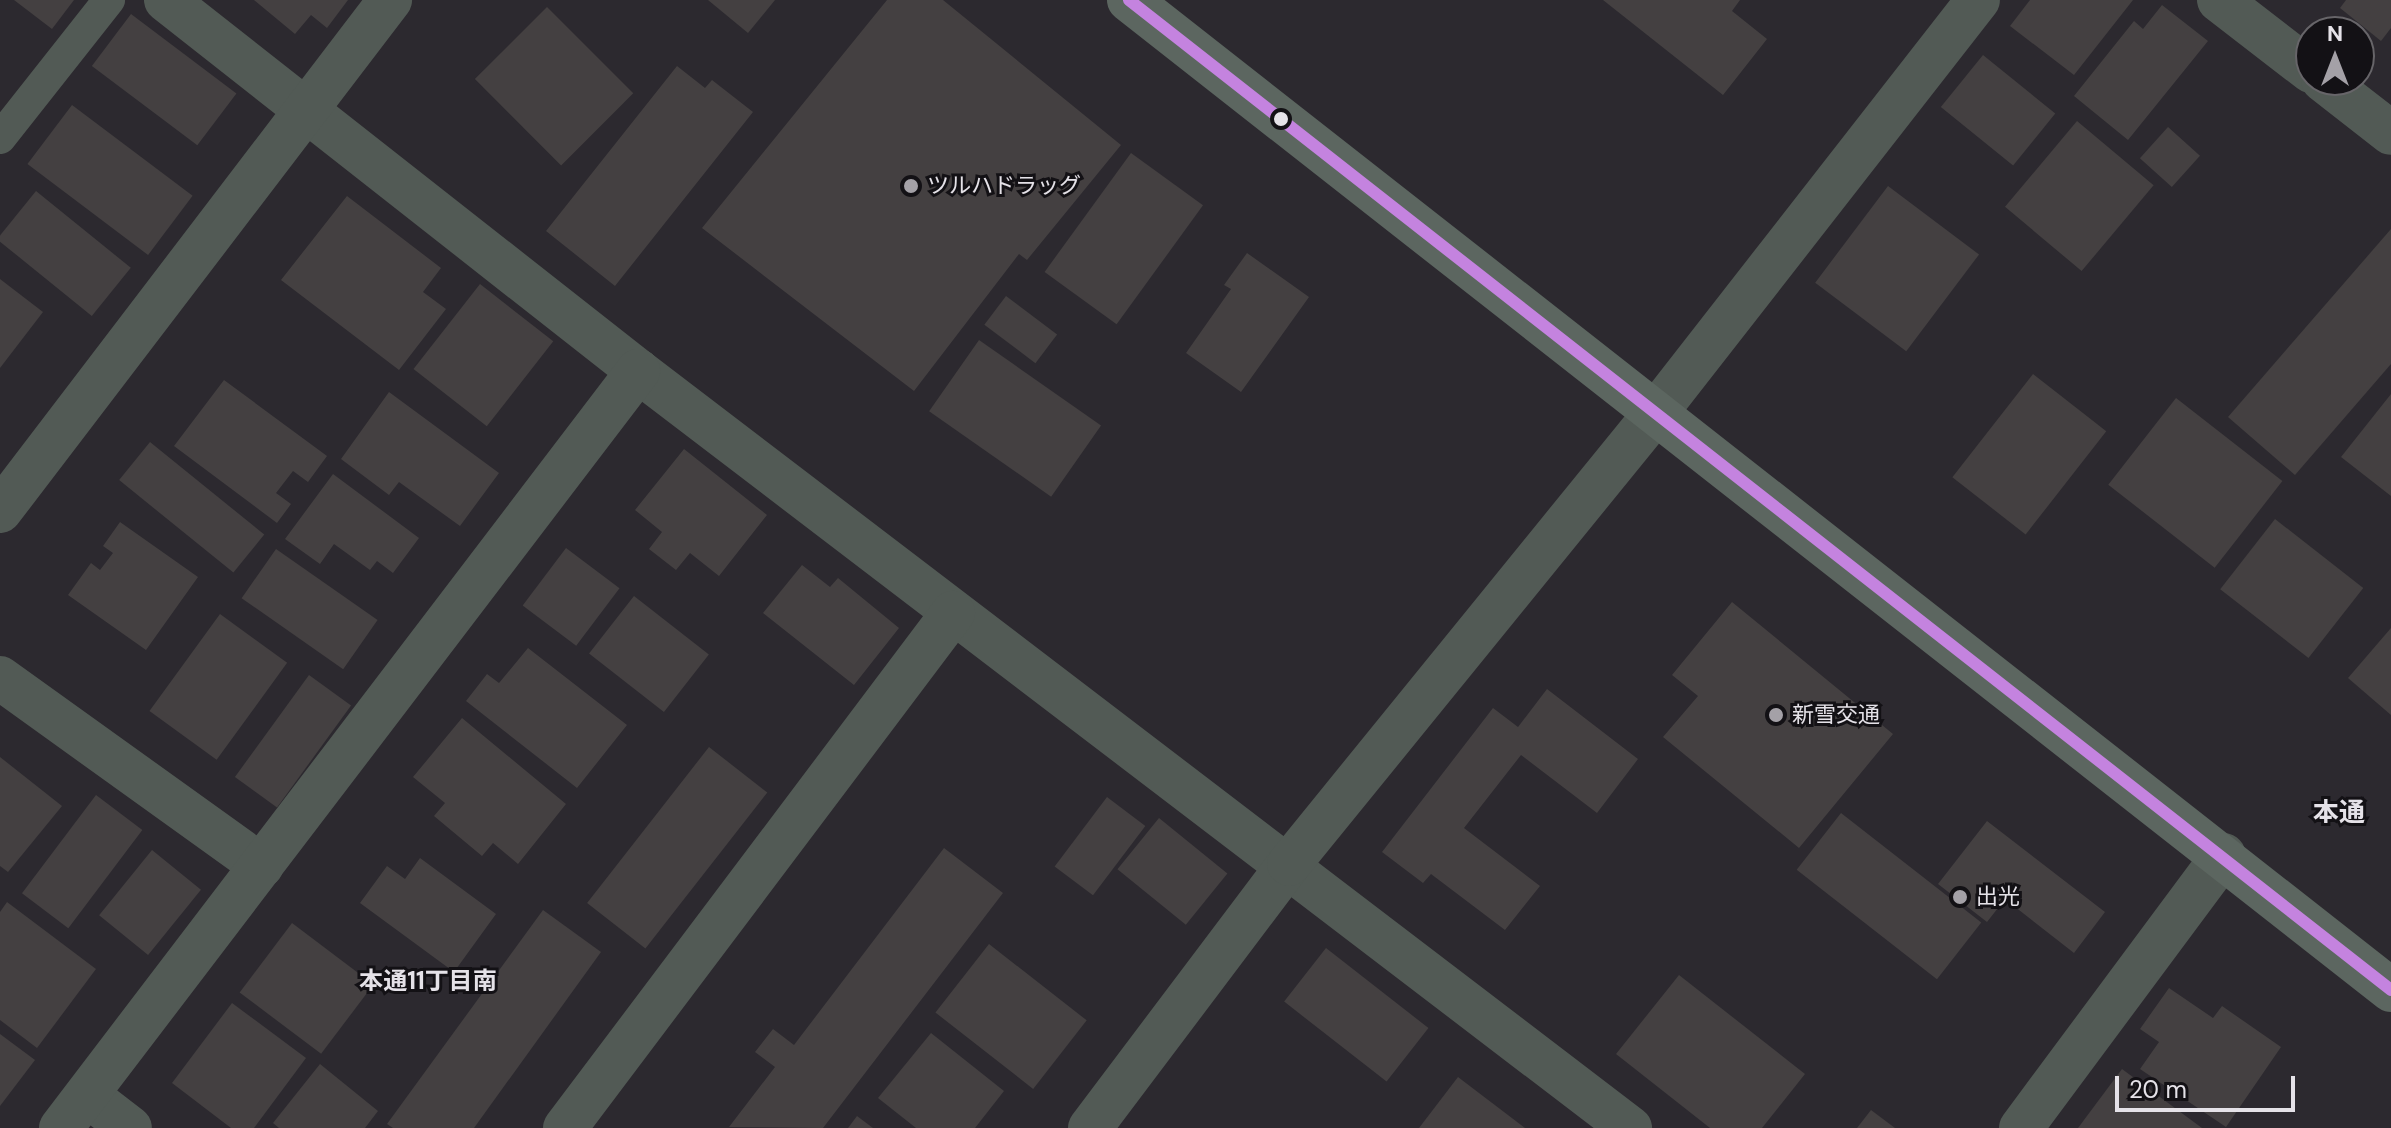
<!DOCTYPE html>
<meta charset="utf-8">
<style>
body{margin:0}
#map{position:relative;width:2391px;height:1128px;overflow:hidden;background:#2c292f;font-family:"DM Sans","Noto Sans JP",sans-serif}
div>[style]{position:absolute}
.building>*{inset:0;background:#444041;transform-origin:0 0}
.service>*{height:32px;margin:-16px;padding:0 16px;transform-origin:16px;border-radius:16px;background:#525a55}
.minor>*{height:44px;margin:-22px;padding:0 22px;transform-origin:22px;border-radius:22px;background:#525a55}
.trunk>*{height:44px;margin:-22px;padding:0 22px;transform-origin:22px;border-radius:22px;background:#5c6660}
.bus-1>*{height:12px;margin:-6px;padding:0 6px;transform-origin:6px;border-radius:6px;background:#c483df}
.dots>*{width:22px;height:22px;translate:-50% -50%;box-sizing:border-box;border:4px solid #131115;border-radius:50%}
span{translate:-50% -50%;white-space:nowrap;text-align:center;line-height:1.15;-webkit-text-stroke:6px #131115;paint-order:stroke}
.poi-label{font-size:22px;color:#e5e2e8}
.left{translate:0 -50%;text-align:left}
.neighbourhood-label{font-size:24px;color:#e5e2e8;font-weight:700}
.quarter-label{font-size:26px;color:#e5e2e8;font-weight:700}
.north{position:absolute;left:2295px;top:16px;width:80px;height:80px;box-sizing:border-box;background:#131115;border:2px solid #676569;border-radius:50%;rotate:0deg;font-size:22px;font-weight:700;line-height:32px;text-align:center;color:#e5e2e8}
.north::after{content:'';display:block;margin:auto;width:28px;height:36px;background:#a4a1a7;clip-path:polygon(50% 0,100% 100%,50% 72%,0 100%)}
.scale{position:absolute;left:2115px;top:1076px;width:180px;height:36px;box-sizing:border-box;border:4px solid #e5e2e8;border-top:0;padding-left:10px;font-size:24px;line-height:28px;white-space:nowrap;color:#e5e2e8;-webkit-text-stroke:6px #131115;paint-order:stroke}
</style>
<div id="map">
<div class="building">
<div style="clip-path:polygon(14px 0,74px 0,52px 29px)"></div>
<div style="clip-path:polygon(254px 0,348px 0,327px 28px,311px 15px,295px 34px)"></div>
<div style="clip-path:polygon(708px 0,775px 0,748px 33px)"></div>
<div style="clip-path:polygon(887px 0,943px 0,1121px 145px,1027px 260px,1019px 254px,914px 391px,702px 228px)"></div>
<div style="clip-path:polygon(1603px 0,1740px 0,1732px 11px,1767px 39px,1723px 95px)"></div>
<div style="clip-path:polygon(2030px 0,2133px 0,2074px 75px,2010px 26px)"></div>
<div style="clip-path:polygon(2346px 0,2391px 0,2391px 28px,2381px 41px,2340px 8px)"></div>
<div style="clip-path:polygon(2162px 5px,2208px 41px,2128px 140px,2074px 96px,2134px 21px,2143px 29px)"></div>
<div style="left:547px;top:7px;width:122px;height:102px;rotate:45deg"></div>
<div style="left:131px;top:14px;width:132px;height:65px;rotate:37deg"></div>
<div style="left:1983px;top:55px;width:93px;height:67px;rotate:39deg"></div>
<div style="clip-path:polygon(677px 66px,705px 88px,712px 80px,753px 112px,615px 286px,546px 231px)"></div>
<div style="left:72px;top:105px;width:151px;height:74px;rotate:37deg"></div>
<div style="left:2077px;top:121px;width:100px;height:112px;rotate:40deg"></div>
<div style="left:2168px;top:127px;width:43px;height:42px;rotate:42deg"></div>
<div style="left:1131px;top:153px;width:89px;height:147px;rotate:36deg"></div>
<div style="left:1888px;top:186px;width:114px;height:121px;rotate:37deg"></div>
<div style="left:36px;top:191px;width:122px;height:62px;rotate:39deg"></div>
<div style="clip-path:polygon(347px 196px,441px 268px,423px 292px,446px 309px,399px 370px,281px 280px)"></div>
<div style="clip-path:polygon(2391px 229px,2391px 364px,2295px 475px,2228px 417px)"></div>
<div style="clip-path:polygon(1247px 253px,1309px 297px,1241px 392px,1186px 353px,1231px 289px,1224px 285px)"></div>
<div style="clip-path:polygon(0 279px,43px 312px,0 368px)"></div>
<div style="left:480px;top:284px;width:93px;height:108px;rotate:38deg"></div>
<div style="left:1006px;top:296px;width:64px;height:36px;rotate:37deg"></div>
<div style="left:979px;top:340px;width:149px;height:87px;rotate:35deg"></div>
<div style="left:2033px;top:374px;width:93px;height:131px;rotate:38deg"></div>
<div style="clip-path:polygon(224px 380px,327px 456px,308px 482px,293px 471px,276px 493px,291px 504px,277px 523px,174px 446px)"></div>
<div style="clip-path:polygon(389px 392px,499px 473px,460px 526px,399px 482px,389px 495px,341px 459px)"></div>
<div style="clip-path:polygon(2391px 394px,2391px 496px,2341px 457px)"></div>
<div style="left:2176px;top:398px;width:135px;height:110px;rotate:38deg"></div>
<div style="left:150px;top:442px;width:147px;height:49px;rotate:39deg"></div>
<div style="clip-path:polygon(684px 449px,767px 515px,719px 576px,690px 553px,676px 570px,649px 549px,662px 532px,635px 510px)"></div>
<div style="clip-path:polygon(333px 474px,419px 538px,393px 573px,377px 561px,370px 570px,334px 544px,320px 564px,285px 539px)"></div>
<div style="left:2275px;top:519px;width:112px;height:89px;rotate:38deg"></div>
<div style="clip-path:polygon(120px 522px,198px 577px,146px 650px,68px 595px,91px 563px,100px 570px,113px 553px,103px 546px)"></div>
<div style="left:566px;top:548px;width:67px;height:72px;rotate:37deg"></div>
<div style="left:276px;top:549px;width:124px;height:60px;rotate:35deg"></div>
<div style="clip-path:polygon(802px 565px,830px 587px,838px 578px,899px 628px,854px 685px,763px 613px)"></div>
<div style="left:634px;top:596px;width:95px;height:73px;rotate:38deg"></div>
<div style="clip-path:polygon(1732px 602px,1893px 734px,1799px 848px,1663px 737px,1698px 696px,1672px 675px)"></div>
<div style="left:220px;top:614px;width:83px;height:120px;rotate:36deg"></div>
<div style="clip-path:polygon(2391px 628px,2391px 715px,2348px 678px)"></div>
<div style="clip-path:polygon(528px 648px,627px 725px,577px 788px,466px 701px,487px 674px,499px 683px)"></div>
<div style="left:309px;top:675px;width:52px;height:126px;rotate:36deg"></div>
<div style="clip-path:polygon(1547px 689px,1638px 759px,1597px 813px,1521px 755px,1464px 828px,1540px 886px,1505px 930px,1431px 874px,1423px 883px,1382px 852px,1493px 708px,1518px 727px)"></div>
<div style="clip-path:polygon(462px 718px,566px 804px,518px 864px,493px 843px,482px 856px,434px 816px,445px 803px,413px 777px)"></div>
<div style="left:709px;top:747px;width:74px;height:198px;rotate:38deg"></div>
<div style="clip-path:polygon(0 757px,62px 806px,8px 872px,0 866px)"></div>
<div style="left:96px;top:795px;width:58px;height:123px;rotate:37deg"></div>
<div style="left:1107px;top:797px;width:48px;height:87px;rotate:37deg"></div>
<div style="left:1841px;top:813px;width:178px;height:72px;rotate:38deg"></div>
<div style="left:1159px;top:818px;width:88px;height:66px;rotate:39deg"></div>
<div style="clip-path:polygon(1987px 821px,2105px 912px,2074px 953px,2005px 899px,1987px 922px,1938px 884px)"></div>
<div style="clip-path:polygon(944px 848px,1003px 893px,823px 1128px,729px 1127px,775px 1067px,755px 1052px,773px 1029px,794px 1045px)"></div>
<div style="left:152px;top:850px;width:63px;height:84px;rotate:39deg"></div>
<div style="clip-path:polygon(420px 858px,496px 914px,454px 972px,360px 903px,387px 866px,405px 879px)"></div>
<div style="clip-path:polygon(7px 902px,96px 969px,37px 1048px,0 1020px,0 912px)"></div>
<div style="clip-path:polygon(543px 910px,601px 952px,474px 1128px,393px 1128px,387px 1124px)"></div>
<div style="left:292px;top:923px;width:102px;height:87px;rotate:37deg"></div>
<div style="left:989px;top:944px;width:124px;height:87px;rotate:38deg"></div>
<div style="left:1326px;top:948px;width:130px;height:68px;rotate:38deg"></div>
<div style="clip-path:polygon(1679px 975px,1805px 1074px,1762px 1128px,1710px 1128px,1616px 1054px)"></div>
<div style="clip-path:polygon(2169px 988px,2213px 1018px,2222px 1006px,2281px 1047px,2226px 1127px,2140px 1069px,2159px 1042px,2140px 1029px)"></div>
<div style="clip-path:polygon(232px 1003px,306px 1058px,254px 1128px,231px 1128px,172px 1083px)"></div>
<div style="clip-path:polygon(931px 1033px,1004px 1091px,975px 1128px,916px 1128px,878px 1098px)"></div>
<div style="clip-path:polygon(0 1034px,35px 1060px,0 1106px)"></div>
<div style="clip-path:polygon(320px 1064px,378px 1111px,365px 1128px,279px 1128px,273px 1123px)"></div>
<div style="clip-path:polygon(2122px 1069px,2202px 1128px,2078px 1128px)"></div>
<div style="clip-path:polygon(1458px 1077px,1525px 1128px,1419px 1128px)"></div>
<div style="clip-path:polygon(1871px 1110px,1895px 1128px,1857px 1128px)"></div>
<div style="clip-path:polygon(857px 1116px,873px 1128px,848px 1128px)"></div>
</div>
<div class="service">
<div style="left:0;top:138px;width:176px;rotate:-51.7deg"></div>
</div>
<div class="minor">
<div style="left:166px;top:0;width:600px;rotate:38.17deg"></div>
<div style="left:638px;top:371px;width:1248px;rotate:37.35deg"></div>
<div style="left:2219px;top:0;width:116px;rotate:37.7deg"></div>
<div style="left:2323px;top:80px;width:86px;rotate:37.9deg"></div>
<div style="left:0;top:511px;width:643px;rotate:-52.65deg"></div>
<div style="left:0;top:678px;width:322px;rotate:35.7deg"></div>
<div style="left:87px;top:1095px;width:54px;rotate:37.5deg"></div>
<div style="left:61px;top:1128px;width:952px;rotate:-52.68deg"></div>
<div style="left:565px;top:1128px;width:645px;rotate:-53.01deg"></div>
<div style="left:1090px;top:1128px;width:331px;rotate:-53deg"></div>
<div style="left:1289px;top:864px;width:585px;rotate:-50.9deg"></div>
<div style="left:1658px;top:410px;width:520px;rotate:-52.03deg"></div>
<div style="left:2021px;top:1128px;width:340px;rotate:-53.4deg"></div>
</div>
<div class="trunk">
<div style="left:1129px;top:0;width:1604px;rotate:38.11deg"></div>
</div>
<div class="bus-1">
<div style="left:1129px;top:0;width:1604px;rotate:38.11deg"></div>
</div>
<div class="dots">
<div style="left:1281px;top:119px;background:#e5e2e8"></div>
<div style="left:911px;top:186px;background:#a4a1a7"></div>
<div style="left:1776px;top:715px;background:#a4a1a7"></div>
<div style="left:1960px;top:897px;background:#a4a1a7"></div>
</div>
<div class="poi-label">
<span class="left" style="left:927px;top:186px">ツルハドラッグ</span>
<span class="left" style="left:1792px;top:715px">新雪交通</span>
<span class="left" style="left:1976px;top:897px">出光</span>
</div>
<div class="neighbourhood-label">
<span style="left:428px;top:981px">本通11丁目南</span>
</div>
<div class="quarter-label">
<span style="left:2339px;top:813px">本通</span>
</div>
<div class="north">N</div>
<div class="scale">20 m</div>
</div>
